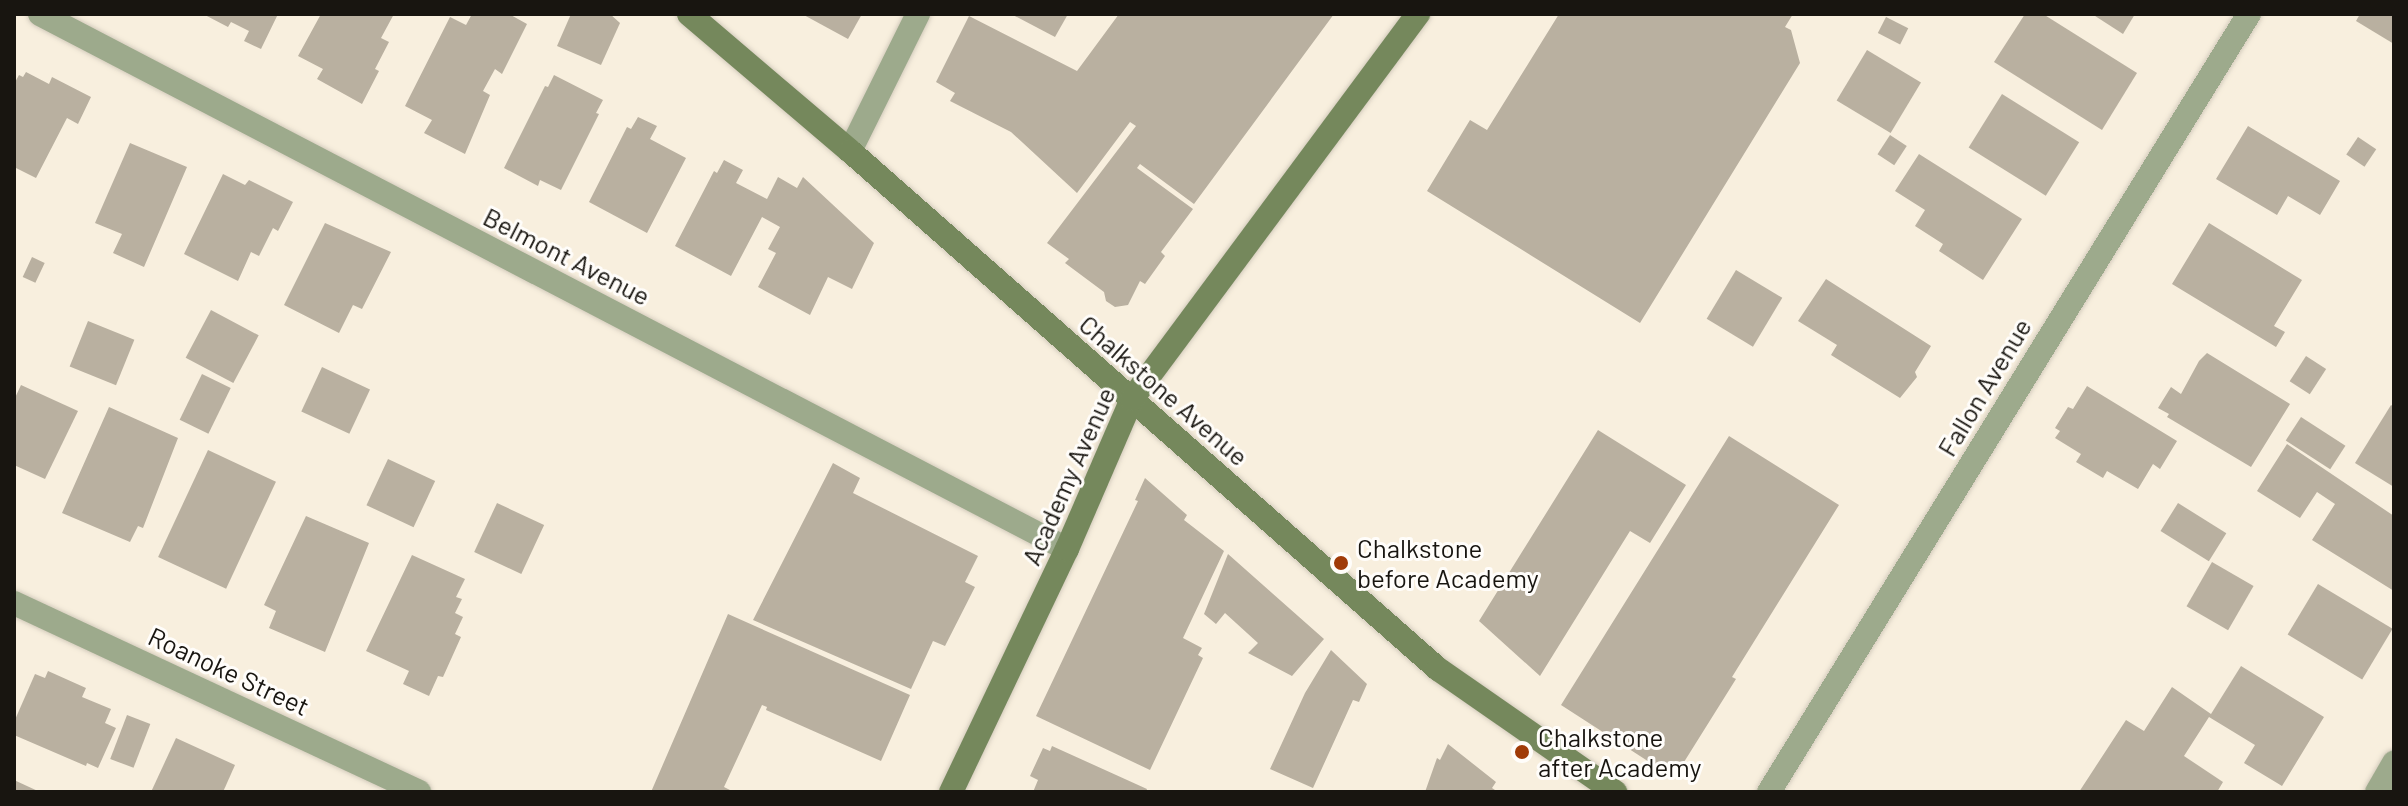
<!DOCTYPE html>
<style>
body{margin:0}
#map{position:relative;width:2408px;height:806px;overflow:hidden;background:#f8efde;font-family:Barlow,sans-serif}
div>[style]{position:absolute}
.building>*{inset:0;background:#b9b0a0;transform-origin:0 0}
.roads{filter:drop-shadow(0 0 2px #d4ccbd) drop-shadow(0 0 2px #d4ccbd)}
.street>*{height:24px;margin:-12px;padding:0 12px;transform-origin:12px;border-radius:12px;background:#9daa8c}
.secondary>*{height:24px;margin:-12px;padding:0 12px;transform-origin:12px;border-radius:12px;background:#75885c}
.dots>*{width:22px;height:22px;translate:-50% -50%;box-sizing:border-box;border:4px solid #fffdfa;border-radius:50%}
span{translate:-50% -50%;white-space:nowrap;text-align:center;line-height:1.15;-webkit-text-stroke:6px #fffdfa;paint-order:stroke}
.street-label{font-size:26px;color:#181510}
.poi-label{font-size:26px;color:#181510}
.left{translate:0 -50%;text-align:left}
.frame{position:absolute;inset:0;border:16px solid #181510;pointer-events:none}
</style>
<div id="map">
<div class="building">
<div style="clip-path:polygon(203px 14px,278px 14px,261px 49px,244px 41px,249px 31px,231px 22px,228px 27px)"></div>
<div style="clip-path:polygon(321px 14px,394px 14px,381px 38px,389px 42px,375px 69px,379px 71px,362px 104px,317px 79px,323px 69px,298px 56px)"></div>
<div style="clip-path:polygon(472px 14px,509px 14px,527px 24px,502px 74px,495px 69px,483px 91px,490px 95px,465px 154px,424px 133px,432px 120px,405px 106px,450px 17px,466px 25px)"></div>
<div style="clip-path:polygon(571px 14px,610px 14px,620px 23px,601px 65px,557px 46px)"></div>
<div style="clip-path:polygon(802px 14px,862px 14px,848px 39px)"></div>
<div style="clip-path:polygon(1011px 14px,1068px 14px,1055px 37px)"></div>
<div style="clip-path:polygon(1119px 14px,1334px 14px,1194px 204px,1140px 164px,1137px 168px,1193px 209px,1161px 252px,1165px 256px,1145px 284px,1140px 281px,1128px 305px,1115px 307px,1106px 301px,1104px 292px,1065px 263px,1069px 259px,1047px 243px,1136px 126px,1130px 122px,1077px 193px,1011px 132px,950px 101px,955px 93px,936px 82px,969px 16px,1077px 71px)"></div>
<div style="clip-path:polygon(1559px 14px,1793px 14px,1785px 27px,1791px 30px,1800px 63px,1640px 323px,1427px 191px,1470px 120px,1487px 130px)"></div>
<div style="clip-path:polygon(2025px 14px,2043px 14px,2137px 73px,2102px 130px,1994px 62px)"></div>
<div style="clip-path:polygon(2092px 14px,2135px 14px,2123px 34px)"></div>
<div style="clip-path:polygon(2360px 14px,2394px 14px,2394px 44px,2356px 21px)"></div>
<div style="left:1886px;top:17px;width:25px;height:18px;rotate:27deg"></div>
<div style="left:1867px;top:50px;width:63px;height:59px;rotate:31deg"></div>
<div style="clip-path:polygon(26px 72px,49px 84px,52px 77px,91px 97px,78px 124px,67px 118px,36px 178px,14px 167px,14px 84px,19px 75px,23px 77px)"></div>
<div style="clip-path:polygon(554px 75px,603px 100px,596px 113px,599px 114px,561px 190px,540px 180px,538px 186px,504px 168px,545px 86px,548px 87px)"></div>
<div style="left:2002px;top:94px;width:91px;height:63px;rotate:32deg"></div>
<div style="clip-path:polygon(638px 117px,657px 126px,650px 139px,686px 158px,647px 233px,589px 202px,627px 127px,631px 129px)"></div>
<div style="clip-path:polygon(2248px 126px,2340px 181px,2320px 215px,2288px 196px,2277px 215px,2216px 179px)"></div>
<div style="left:1890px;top:135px;width:20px;height:23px;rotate:33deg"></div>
<div style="left:2358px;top:137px;width:22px;height:21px;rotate:34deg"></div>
<div style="clip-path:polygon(130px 143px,187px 167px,144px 267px,113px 253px,122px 234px,95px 223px)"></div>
<div style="clip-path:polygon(1919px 154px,2022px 219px,1983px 280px,1939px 251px,1943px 244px,1915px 226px,1925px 210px,1895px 191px)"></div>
<div style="clip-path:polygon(724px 160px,743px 170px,736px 183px,767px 199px,778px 177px,797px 188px,803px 177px,874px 243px,852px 289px,828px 277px,810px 315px,758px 287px,776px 253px,768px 249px,780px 227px,762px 217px,731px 276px,675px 246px,714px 171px,717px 173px)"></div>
<div style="clip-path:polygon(223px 174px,245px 185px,249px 180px,293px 202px,278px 231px,273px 228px,259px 256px,251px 252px,238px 281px,184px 254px)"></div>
<div style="clip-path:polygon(325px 223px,391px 252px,362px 309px,353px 305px,339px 333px,284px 305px)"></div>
<div style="clip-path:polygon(2209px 223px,2302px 280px,2274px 326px,2285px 332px,2276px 347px,2172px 284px)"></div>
<div style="left:32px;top:257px;width:14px;height:22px;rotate:25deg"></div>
<div style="left:1736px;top:270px;width:54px;height:57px;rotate:31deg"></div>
<div style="clip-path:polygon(1826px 279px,1931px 346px,1915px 372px,1917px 377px,1900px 398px,1831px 355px,1837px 345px,1798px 321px)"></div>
<div style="left:211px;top:310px;width:54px;height:54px;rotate:28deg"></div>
<div style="left:88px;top:321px;width:50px;height:49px;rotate:22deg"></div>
<div style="clip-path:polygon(2207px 353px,2290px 404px,2251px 467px,2167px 417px,2169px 414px,2158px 408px,2171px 387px,2181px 394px,2199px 361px)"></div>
<div style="left:2306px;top:356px;width:24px;height:30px;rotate:33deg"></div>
<div style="left:322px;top:367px;width:53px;height:49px;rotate:25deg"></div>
<div style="left:202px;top:374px;width:32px;height:51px;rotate:26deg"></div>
<div style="clip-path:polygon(21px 385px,78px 411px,45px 479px,14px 465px,14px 400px)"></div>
<div style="clip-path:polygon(2087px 386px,2177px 441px,2160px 469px,2153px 464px,2138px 489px,2107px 471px,2103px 478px,2076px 462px,2081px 454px,2055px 438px,2060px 431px,2055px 428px,2068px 407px,2073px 409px)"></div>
<div style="clip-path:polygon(2391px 405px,2394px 407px,2394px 487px,2355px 463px)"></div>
<div style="clip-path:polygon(109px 407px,178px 438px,143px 528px,138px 526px,130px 542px,62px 513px)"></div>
<div style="left:2301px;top:417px;width:53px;height:28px;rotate:33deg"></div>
<div style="clip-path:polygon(1598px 430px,1686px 485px,1650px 543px,1630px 531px,1540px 676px,1479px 621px)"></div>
<div style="clip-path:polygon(1729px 436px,1839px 505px,1732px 677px,1736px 679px,1674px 778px,1561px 705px)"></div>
<div style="clip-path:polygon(2287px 444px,2394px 516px,2394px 591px,2312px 540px,2335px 504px,2317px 492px,2300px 518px,2257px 491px)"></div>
<div style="left:208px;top:450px;width:75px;height:118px;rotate:25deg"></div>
<div style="left:388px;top:459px;width:52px;height:51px;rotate:25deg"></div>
<div style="clip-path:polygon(833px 463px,860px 478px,853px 493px,978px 556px,965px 582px,975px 587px,945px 646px,933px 641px,911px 689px,753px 620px)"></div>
<div style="clip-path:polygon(1145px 478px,1187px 515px,1184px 520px,1224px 551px,1183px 638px,1202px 648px,1198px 655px,1203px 658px,1150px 770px,1036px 716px,1138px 501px,1135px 500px)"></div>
<div style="left:497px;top:503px;width:52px;height:54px;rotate:25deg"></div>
<div style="left:2178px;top:503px;width:57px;height:33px;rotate:32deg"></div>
<div style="clip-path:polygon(306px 516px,369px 543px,325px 652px,269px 628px,276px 611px,264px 605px)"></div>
<div style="clip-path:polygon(1228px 554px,1324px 639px,1292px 676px,1248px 653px,1258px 643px,1225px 613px,1216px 624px,1204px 614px)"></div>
<div style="clip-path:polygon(412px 555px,465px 579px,456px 597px,462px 599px,455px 613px,463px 617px,455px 634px,461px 637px,443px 677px,438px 676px,429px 696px,403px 684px,409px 671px,366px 651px)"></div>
<div style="left:2212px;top:562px;width:48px;height:51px;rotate:30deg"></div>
<div style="left:2318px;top:584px;width:87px;height:59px;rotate:31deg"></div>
<div style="clip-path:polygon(728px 614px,910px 695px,881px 761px,766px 710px,767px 707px,762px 705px,724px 787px,734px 792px,651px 792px)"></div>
<div style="clip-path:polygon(1331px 650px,1367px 684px,1359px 702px,1353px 700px,1313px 788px,1270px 769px,1305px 693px)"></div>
<div style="clip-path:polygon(2241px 666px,2324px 717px,2282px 786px,2244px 763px,2255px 745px,2209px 717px,2184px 756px,2223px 782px,2217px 792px,2079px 792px,2126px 720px,2144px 731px,2172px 687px,2211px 714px)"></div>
<div style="clip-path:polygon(48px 671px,86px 688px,82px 697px,111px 709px,105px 723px,116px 728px,98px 768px,87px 763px,86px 766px,14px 735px,14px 722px,35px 674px,45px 678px)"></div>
<div style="left:127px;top:715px;width:25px;height:47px;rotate:21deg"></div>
<div style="clip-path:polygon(176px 738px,235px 765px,223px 792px,151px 792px)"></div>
<div style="clip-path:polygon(1448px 744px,1496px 782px,1492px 788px,1498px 792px,1425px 792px,1437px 758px,1440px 760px)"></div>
<div style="clip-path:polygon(1052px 746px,1147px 789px,1146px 792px,1033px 792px,1038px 780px,1030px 776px,1043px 748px,1050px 751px)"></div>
<div style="clip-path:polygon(14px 780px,40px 792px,14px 792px)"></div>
</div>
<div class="roads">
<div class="street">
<div style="left:40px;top:14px;width:1158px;rotate:27.52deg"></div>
<div style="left:850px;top:151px;width:153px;rotate:-63.6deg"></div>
<div style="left:14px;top:603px;width:447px;rotate:25deg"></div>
<div style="left:1769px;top:792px;width:914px;rotate:-58.33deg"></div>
<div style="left:2377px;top:792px;width:34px;rotate:-60deg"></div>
</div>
<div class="secondary">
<div style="left:689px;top:14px;width:211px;rotate:40.4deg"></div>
<div style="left:850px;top:151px;width:784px;rotate:41.38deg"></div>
<div style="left:1438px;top:669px;width:216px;rotate:34.8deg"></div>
<div style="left:951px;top:792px;width:269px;rotate:-64.5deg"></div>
<div style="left:1067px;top:549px;width:163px;rotate:-66.6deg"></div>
<div style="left:1132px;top:399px;width:480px;rotate:-53.4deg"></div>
</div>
</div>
<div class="dots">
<div style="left:1341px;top:563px;background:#a03b08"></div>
<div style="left:1522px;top:752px;background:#a03b08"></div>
</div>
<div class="street-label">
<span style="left:567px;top:256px;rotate:27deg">Belmont Avenue</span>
<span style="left:1984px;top:387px;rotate:-59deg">Fallon Avenue</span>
<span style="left:1164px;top:390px;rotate:41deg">Chalkstone Avenue</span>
<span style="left:1068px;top:476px;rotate:-66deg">Academy Avenue</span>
<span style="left:229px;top:671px;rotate:25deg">Roanoke Street</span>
</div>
<div class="poi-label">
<span class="left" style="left:1357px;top:563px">Chalkstone<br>before Academy</span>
<span class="left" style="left:1538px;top:752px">Chalkstone<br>after Academy</span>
</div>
<div class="frame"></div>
</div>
